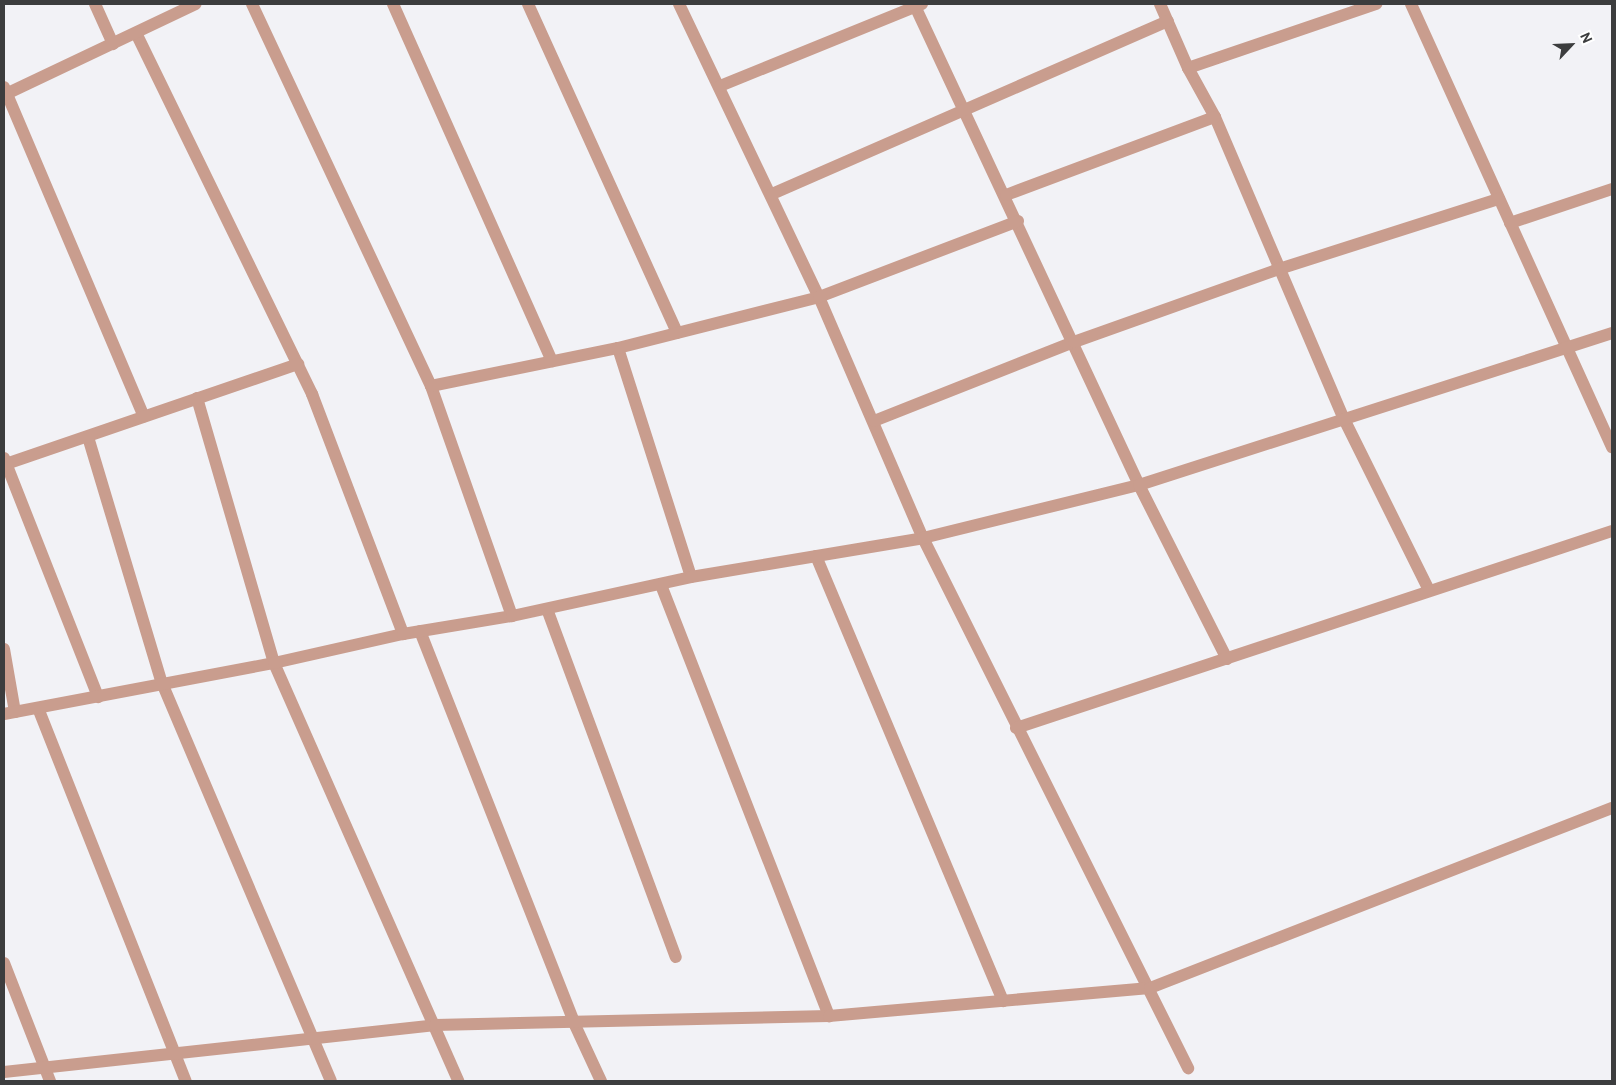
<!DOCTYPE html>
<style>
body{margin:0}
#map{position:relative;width:1616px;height:1085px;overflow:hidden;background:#f2f2f6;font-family:Overpass,sans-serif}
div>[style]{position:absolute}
.minor>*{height:12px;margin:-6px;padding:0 6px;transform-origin:6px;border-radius:6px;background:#c99d8e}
span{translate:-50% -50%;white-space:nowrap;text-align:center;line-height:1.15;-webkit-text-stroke:4px #fff;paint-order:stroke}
.frame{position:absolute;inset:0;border:5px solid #3c3d3e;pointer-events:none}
.north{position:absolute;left:1546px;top:20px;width:50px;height:50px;-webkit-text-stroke:4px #fff;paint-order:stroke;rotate:65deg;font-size:14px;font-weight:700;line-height:20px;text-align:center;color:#3c3d3e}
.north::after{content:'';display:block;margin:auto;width:18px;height:22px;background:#3c3d3e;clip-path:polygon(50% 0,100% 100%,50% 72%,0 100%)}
</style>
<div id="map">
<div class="minor">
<div style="left:95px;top:4px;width:44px;rotate:65.8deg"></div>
<div style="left:252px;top:4px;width:422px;rotate:64.9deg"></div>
<div style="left:431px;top:386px;width:244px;rotate:70.6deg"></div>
<div style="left:393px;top:4px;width:391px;rotate:66deg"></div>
<div style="left:528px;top:4px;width:361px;rotate:65.6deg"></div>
<div style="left:679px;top:4px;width:325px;rotate:64.5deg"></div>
<div style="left:819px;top:297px;width:262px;rotate:66.7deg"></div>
<div style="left:923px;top:538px;width:593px;rotate:63.43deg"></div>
<div style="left:914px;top:4px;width:531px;rotate:64.93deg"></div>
<div style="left:1139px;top:485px;width:195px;rotate:63.2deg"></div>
<div style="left:1160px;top:4px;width:70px;rotate:66.4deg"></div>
<div style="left:1188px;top:68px;width:56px;rotate:61.1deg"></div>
<div style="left:1215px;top:117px;width:328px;rotate:66.9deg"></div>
<div style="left:1344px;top:419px;width:191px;rotate:63.6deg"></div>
<div style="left:1411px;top:4px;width:487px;rotate:65.6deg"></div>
<div style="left:136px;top:33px;width:402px;rotate:64deg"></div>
<div style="left:312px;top:394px;width:257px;rotate:69.2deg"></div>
<div style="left:1188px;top:68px;width:199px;rotate:-18.8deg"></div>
<div style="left:720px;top:86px;width:218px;rotate:-22.1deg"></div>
<div style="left:4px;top:87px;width:358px;rotate:67deg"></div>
<div style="left:4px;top:95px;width:212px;rotate:-25.4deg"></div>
<div style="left:772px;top:194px;width:432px;rotate:-23.6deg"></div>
<div style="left:1006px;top:195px;width:223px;rotate:-20.5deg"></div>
<div style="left:1510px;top:223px;width:108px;rotate:-18.4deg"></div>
<div style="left:618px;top:348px;width:240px;rotate:72.3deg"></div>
<div style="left:431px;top:386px;width:191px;rotate:-11.5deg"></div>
<div style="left:618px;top:348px;width:207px;rotate:-14.2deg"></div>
<div style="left:819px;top:297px;width:213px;rotate:-20.9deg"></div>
<div style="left:197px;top:398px;width:276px;rotate:73.8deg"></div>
<div style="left:274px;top:663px;width:457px;rotate:66.2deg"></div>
<div style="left:874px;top:421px;width:215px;rotate:-21.6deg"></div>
<div style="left:1074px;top:342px;width:218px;rotate:-19.6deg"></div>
<div style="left:1279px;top:269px;width:231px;rotate:-17.7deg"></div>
<div style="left:88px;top:437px;width:257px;rotate:73.3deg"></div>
<div style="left:162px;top:683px;width:432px;rotate:67deg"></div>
<div style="left:4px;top:458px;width:257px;rotate:68.5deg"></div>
<div style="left:6px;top:464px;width:309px;rotate:-18.9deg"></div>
<div style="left:816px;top:556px;width:483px;rotate:67.2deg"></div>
<div style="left:661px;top:585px;width:463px;rotate:68.7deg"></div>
<div style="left:547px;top:609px;width:371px;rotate:69.7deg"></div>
<div style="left:420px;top:631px;width:423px;rotate:68.5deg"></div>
<div style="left:575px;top:1025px;width:62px;rotate:65.1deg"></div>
<div style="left:4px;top:649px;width:64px;rotate:80.1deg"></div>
<div style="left:38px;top:708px;width:401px;rotate:68.4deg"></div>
<div style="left:4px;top:714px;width:275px;rotate:-10.7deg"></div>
<div style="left:274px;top:663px;width:132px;rotate:-12.7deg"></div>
<div style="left:403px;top:634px;width:110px;rotate:-9.4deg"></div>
<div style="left:512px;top:616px;width:183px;rotate:-12.3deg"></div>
<div style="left:691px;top:577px;width:235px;rotate:-9.5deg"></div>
<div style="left:923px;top:538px;width:222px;rotate:-13.8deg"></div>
<div style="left:1139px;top:485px;width:497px;rotate:-17.8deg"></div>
<div style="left:1016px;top:728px;width:628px;rotate:-18.29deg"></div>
<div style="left:4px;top:963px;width:127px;rotate:68.7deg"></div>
<div style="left:4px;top:1072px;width:434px;rotate:-6.2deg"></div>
<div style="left:435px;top:1025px;width:394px;rotate:-1.3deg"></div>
<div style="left:829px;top:1016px;width:322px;rotate:-5deg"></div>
<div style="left:1150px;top:988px;width:496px;rotate:-21.3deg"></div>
</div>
<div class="frame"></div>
<div class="north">N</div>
</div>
